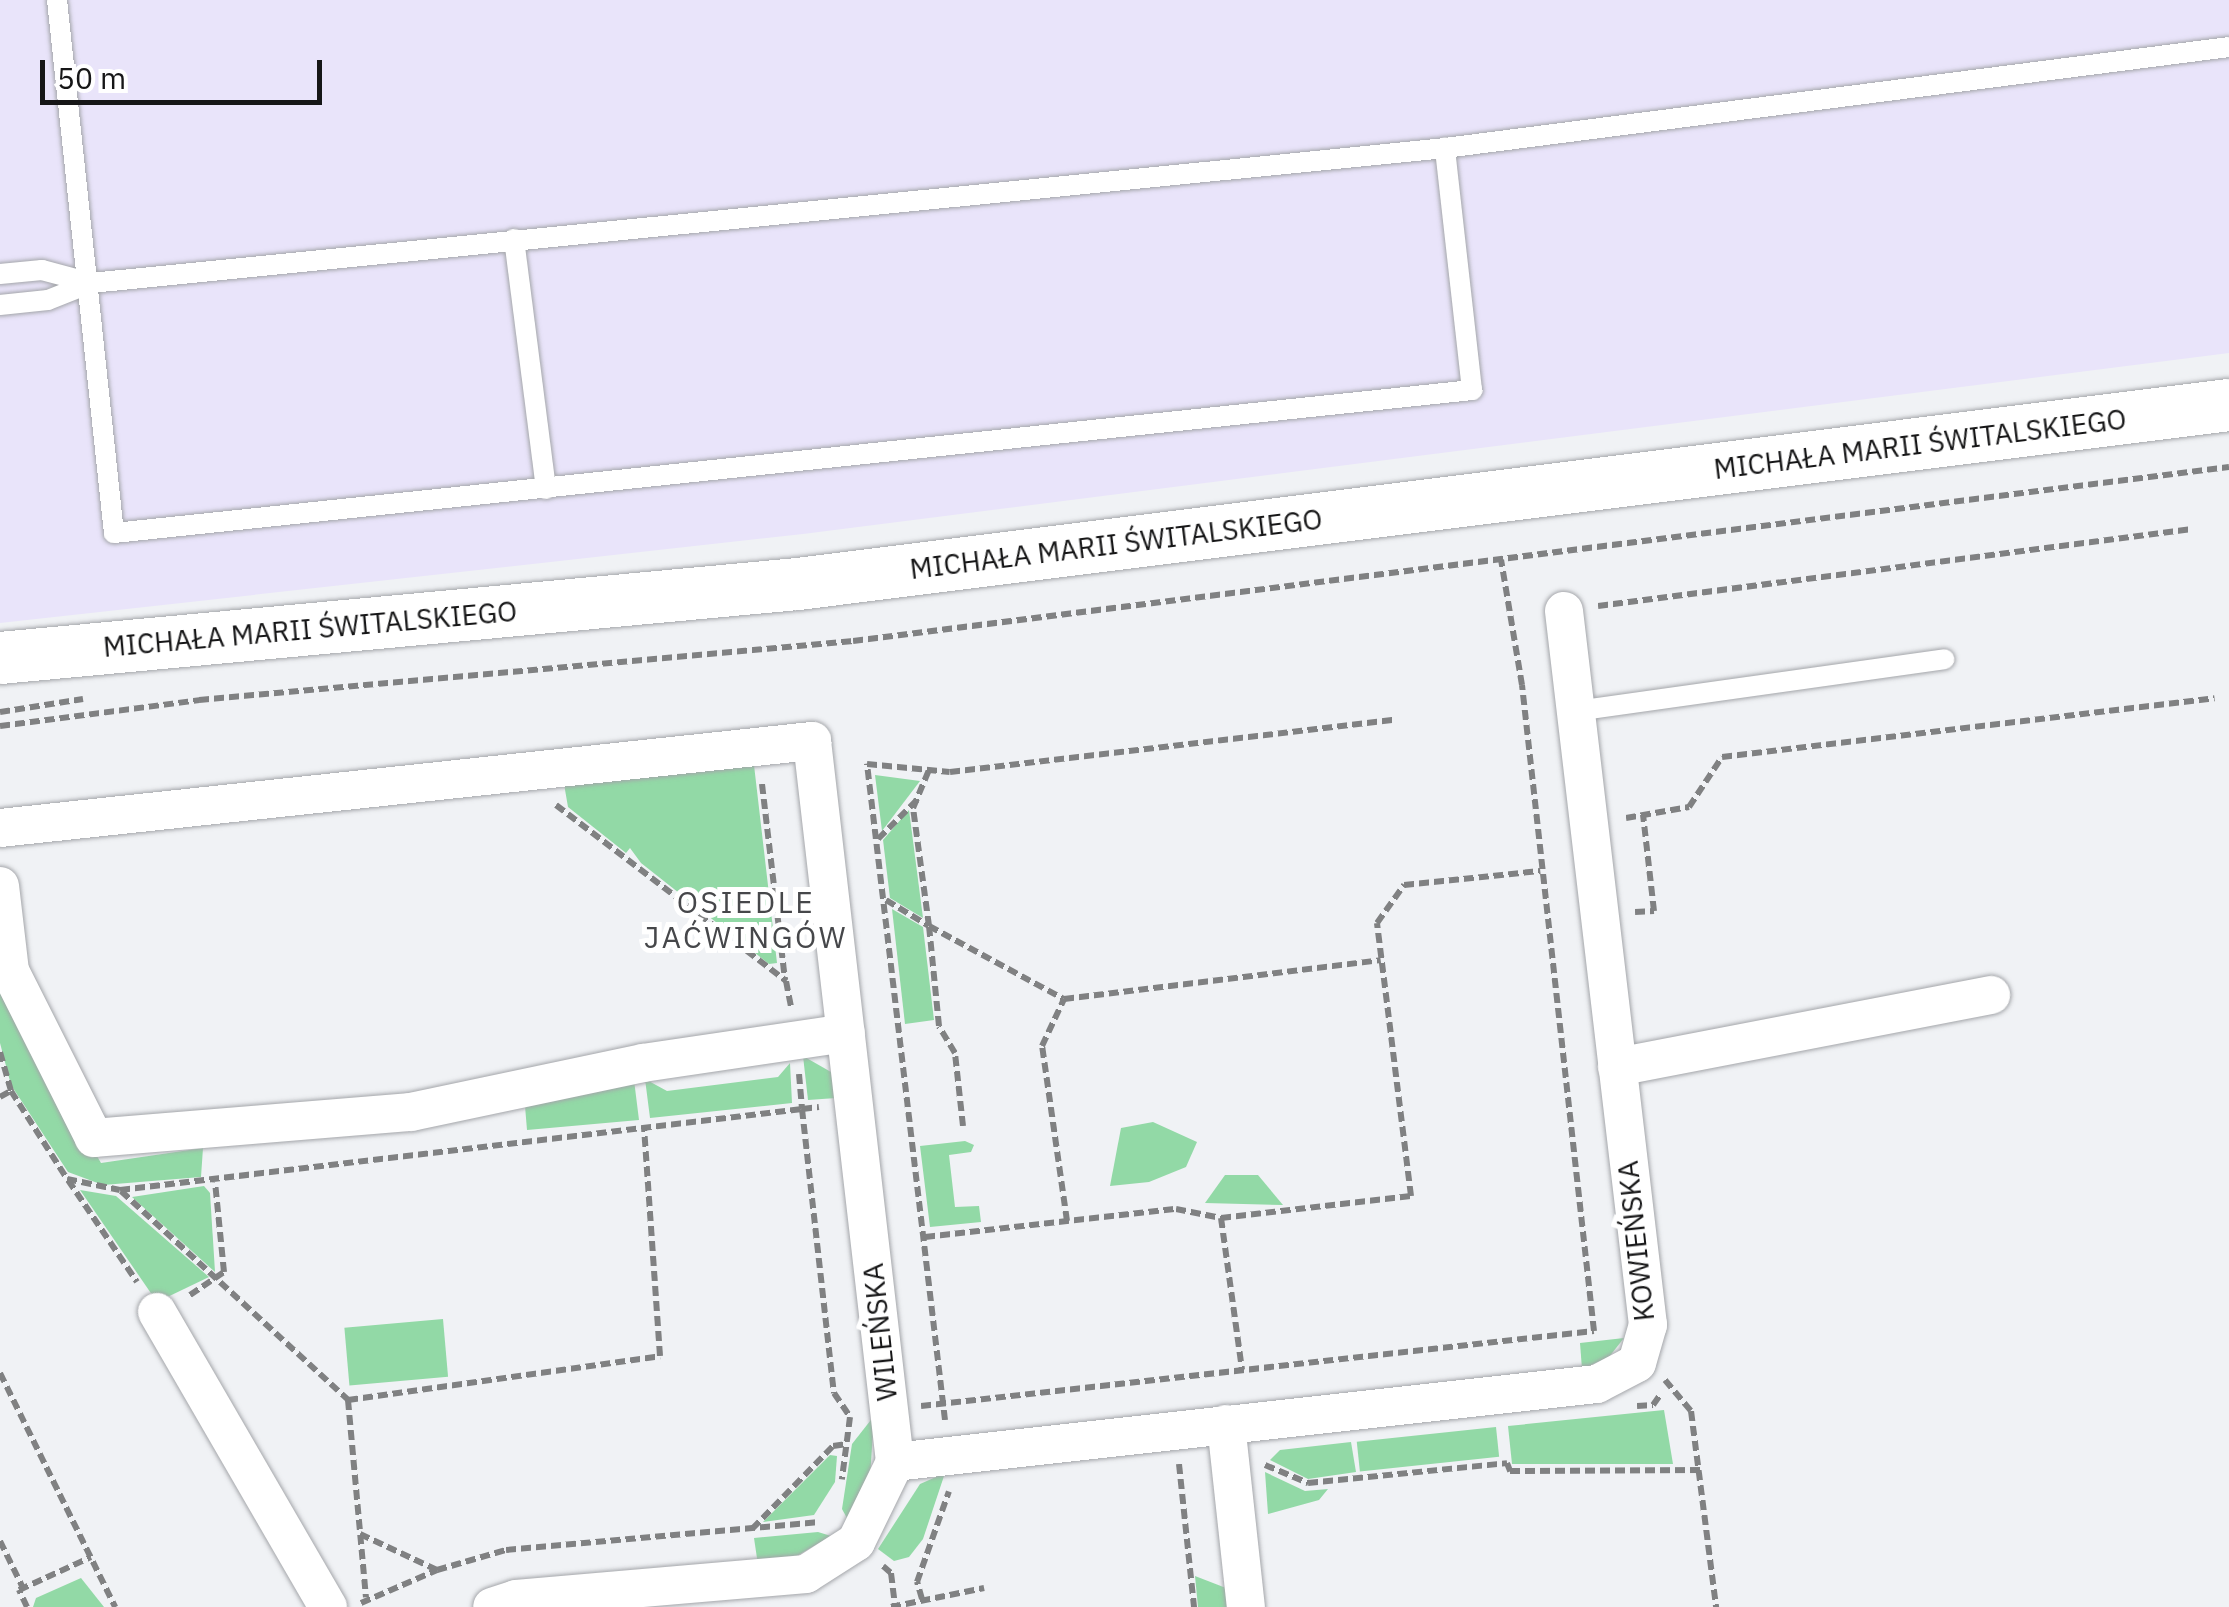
<!DOCTYPE html>
<meta charset="utf-8">
<style>
body{margin:0}
#map{position:relative;width:2229px;height:1607px;overflow:hidden;background:#f0f2f5;font-family:"IBM Plex Sans",sans-serif}
div>[style]{position:absolute}
.industrial>*{inset:0;background:#e9e4fa}
.green>*{inset:0;background:#92d9a6;transform-origin:0 0}
.path>*{height:6px;margin-top:-3px;transform-origin:0;background:repeating-linear-gradient(90deg,#808182 0 10px,transparent 0 15px)}
.roads{filter:drop-shadow(0 0 2px #a4a6aa) drop-shadow(0 0 2px #a4a6aa)}
.service>*{height:20px;margin:-10px;padding:0 10px;transform-origin:10px;border-radius:10px;background:#fff}
.minor>*{height:38px;margin:-19px;padding:0 19px;transform-origin:19px;border-radius:19px;background:#fff}
.secondary>*{height:52px;margin:-26px;padding:0 26px;transform-origin:26px;border-radius:26px;background:#fff}
span{translate:-50% -50%;white-space:nowrap;text-align:center;line-height:1.15;-webkit-text-stroke:10px #fff;paint-order:stroke}
.street-label{font-size:28px;color:#161617}
.neighbourhood-label{font-size:30px;color:#46474a;letter-spacing:2.5px}
.scale{position:absolute;left:40px;top:60px;width:282px;height:45px;box-sizing:border-box;border:5px solid #161617;border-top:0;padding-left:12px;font-size:30px;line-height:35px;white-space:nowrap;color:#161617;-webkit-text-stroke:8px #fff;paint-order:stroke}
</style>
<div id="map">
<div class="industrial">
<div style="clip-path:polygon(0 0,2229px 0,2229px 353px,803px 534px,0 623px)"></div>
</div>
<div class="green">
<div style="clip-path:polygon(754px 765px,777px 963px,769px 964px,641px 863px,630px 848px,626px 853px,568px 807px,564px 784px)"></div>
<div style="clip-path:polygon(875px 775px,920px 781px,882px 831px)"></div>
<div style="clip-path:polygon(909px 810px,923px 918px,890px 898px,883px 840px)"></div>
<div style="clip-path:polygon(0 895px,72px 1113px,101px 1163px,203px 1148px,201px 1177px,103px 1185px,68px 1172px,11px 1085px,0 1043px)"></div>
<div style="clip-path:polygon(892px 909px,923px 927px,934px 1020px,905px 1024px)"></div>
<div style="clip-path:polygon(803px 1056px,831px 1072px,836px 1098px,808px 1100px)"></div>
<div style="clip-path:polygon(790px 1063px,792px 1103px,650px 1118px,645px 1079px,667px 1091px,778px 1077px)"></div>
<div style="clip-path:polygon(634px 1080px,639px 1120px,527px 1130px,525px 1106px)"></div>
<div style="clip-path:polygon(1153px 1122px,1197px 1142px,1186px 1167px,1149px 1182px,1110px 1186px,1121px 1128px)"></div>
<div style="clip-path:polygon(965px 1141px,974px 1145px,971px 1152px,949px 1155px,955px 1207px,979px 1206px,981px 1222px,930px 1227px,920px 1146px)"></div>
<div style="clip-path:polygon(1225px 1175px,1258px 1175px,1283px 1205px,1205px 1203px)"></div>
<div style="clip-path:polygon(204px 1186px,210px 1193px,215px 1272px,132px 1197px)"></div>
<div style="clip-path:polygon(80px 1190px,116px 1196px,209px 1277px,157px 1302px)"></div>
<div style="left:443px;top:1319px;width:58px;height:99px;rotate:85deg"></div>
<div style="clip-path:polygon(1624px 1338px,1609px 1357px,1582px 1369px,1580px 1343px)"></div>
<div style="clip-path:polygon(1664px 1410px,1673px 1464px,1512px 1464px,1508px 1426px)"></div>
<div style="clip-path:polygon(874px 1416px,870px 1478px,848px 1520px,842px 1509px,852px 1444px)"></div>
<div style="left:1496px;top:1427px;width:30px;height:140px;rotate:84deg"></div>
<div style="clip-path:polygon(1351px 1442px,1356px 1472px,1308px 1479px,1270px 1460px,1280px 1450px)"></div>
<div style="clip-path:polygon(830px 1455px,837px 1456px,835px 1482px,814px 1515px,763px 1522px)"></div>
<div style="clip-path:polygon(1265px 1472px,1305px 1491px,1328px 1489px,1319px 1500px,1268px 1514px)"></div>
<div style="clip-path:polygon(945px 1473px,923px 1539px,909px 1557px,894px 1561px,878px 1549px,920px 1484px)"></div>
<div style="clip-path:polygon(818px 1532px,831px 1536px,795px 1557px,758px 1565px,754px 1538px)"></div>
<div style="clip-path:polygon(1195px 1576px,1226px 1588px,1231px 1607px,1198px 1607px)"></div>
<div style="clip-path:polygon(81px 1578px,104px 1607px,33px 1607px,36px 1598px)"></div>
</div>
<div class="path">
<div style="left:1598px;top:606px;width:599px;rotate:-7.39deg"></div>
<div style="left:0;top:712px;width:84px;rotate:-8.9deg"></div>
<div style="left:0;top:726px;width:201px;rotate:-7.4deg"></div>
<div style="left:199px;top:700px;width:657px;rotate:-5.15deg"></div>
<div style="left:853px;top:641px;width:1387px;rotate:-7.21deg"></div>
<div style="left:762px;top:784px;width:197px;rotate:83.3deg"></div>
<div style="left:556px;top:805px;width:290px;rotate:37.4deg"></div>
<div style="left:786px;top:981px;width:26px;rotate:79deg"></div>
<div style="left:1626px;top:818px;width:64px;rotate:-9.9deg"></div>
<div style="left:1689px;top:807px;width:60px;rotate:-56.6deg"></div>
<div style="left:1722px;top:757px;width:496px;rotate:-6.8deg"></div>
<div style="left:878px;top:839px;width:57px;rotate:-45deg"></div>
<div style="left:886px;top:900px;width:50px;rotate:31.2deg"></div>
<div style="left:929px;top:926px;width:119px;rotate:-97.7deg"></div>
<div style="left:913px;top:808px;width:41px;rotate:-67.2deg"></div>
<div style="left:1635px;top:912px;width:19px;rotate:-3deg"></div>
<div style="left:1654px;top:911px;width:97px;rotate:-96.5deg"></div>
<div style="left:0;top:1052px;width:41px;rotate:74.2deg"></div>
<div style="left:799px;top:1074px;width:35px;rotate:85deg"></div>
<div style="left:802px;top:1109px;width:17px;rotate:-7deg"></div>
<div style="left:0;top:1097px;width:13px;rotate:-29deg"></div>
<div style="left:11px;top:1091px;width:104px;rotate:57.5deg"></div>
<div style="left:67px;top:1179px;width:54px;rotate:11.7deg"></div>
<div style="left:120px;top:1190px;width:687px;rotate:-6.77deg"></div>
<div style="left:802px;top:1109px;width:286px;rotate:83.6deg"></div>
<div style="left:834px;top:1393px;width:29px;rotate:56deg"></div>
<div style="left:850px;top:1417px;width:63px;rotate:97.4deg"></div>
<div style="left:963px;top:1126px;width:73px;rotate:-96.3deg"></div>
<div style="left:955px;top:1053px;width:31px;rotate:-121deg"></div>
<div style="left:939px;top:1026px;width:100px;rotate:-95.7deg"></div>
<div style="left:929px;top:926px;width:153px;rotate:28.4deg"></div>
<div style="left:68px;top:1180px;width:123px;rotate:55.9deg"></div>
<div style="left:121px;top:1191px;width:309px;rotate:42.6deg"></div>
<div style="left:348px;top:1400px;width:315px;rotate:-8deg"></div>
<div style="left:660px;top:1356px;width:228px;rotate:-94deg"></div>
<div style="left:1221px;top:1218px;width:153px;rotate:82.1deg"></div>
<div style="left:1067px;top:1221px;width:177px;rotate:-98.1deg"></div>
<div style="left:1042px;top:1046px;width:52px;rotate:-64.9deg"></div>
<div style="left:1064px;top:999px;width:319px;rotate:-7deg"></div>
<div style="left:925px;top:1237px;width:253px;rotate:-6.4deg"></div>
<div style="left:1176px;top:1209px;width:46px;rotate:11.3deg"></div>
<div style="left:1221px;top:1218px;width:191px;rotate:-6.6deg"></div>
<div style="left:1411px;top:1196px;width:275px;rotate:-97.1deg"></div>
<div style="left:1377px;top:923px;width:47px;rotate:-54.6deg"></div>
<div style="left:1404px;top:885px;width:137px;rotate:-5.9deg"></div>
<div style="left:190px;top:1295px;width:41px;rotate:-34.1deg"></div>
<div style="left:224px;top:1272px;width:90px;rotate:-95.7deg"></div>
<div style="left:0;top:1373px;width:261px;rotate:63.8deg"></div>
<div style="left:1665px;top:1380px;width:40px;rotate:50deg"></div>
<div style="left:1691px;top:1411px;width:198px;rotate:82.7deg"></div>
<div style="left:348px;top:1400px;width:198px;rotate:84.8deg"></div>
<div style="left:921px;top:1406px;width:677px;rotate:-6.36deg"></div>
<div style="left:1594px;top:1331px;width:650px;rotate:-96.36deg"></div>
<div style="left:1522px;top:685px;width:127px;rotate:-99.5deg"></div>
<div style="left:1637px;top:1406px;width:16px;rotate:-4deg"></div>
<div style="left:1653px;top:1405px;width:12px;rotate:-55deg"></div>
<div style="left:945px;top:1420px;width:661px;rotate:-96.78deg"></div>
<div style="left:867px;top:764px;width:83px;rotate:5.5deg"></div>
<div style="left:950px;top:772px;width:447px;rotate:-6.7deg"></div>
<div style="left:1179px;top:1464px;width:144px;rotate:84deg"></div>
<div style="left:1265px;top:1465px;width:47px;rotate:22.7deg"></div>
<div style="left:1308px;top:1483px;width:200px;rotate:-5.7deg"></div>
<div style="left:1507px;top:1463px;width:9px;rotate:69deg"></div>
<div style="left:1510px;top:1471px;width:193px;rotate:-0.3deg"></div>
<div style="left:752px;top:1529px;width:116px;rotate:-45.7deg"></div>
<div style="left:833px;top:1446px;width:14px;rotate:-8deg"></div>
<div style="left:360px;top:1534px;width:85px;rotate:25.1deg"></div>
<div style="left:0;top:1541px;width:52px;rotate:63.9deg"></div>
<div style="left:883px;top:1566px;width:11px;rotate:41deg"></div>
<div style="left:891px;top:1573px;width:33px;rotate:83deg"></div>
<div style="left:922px;top:1599px;width:18px;rotate:-106deg"></div>
<div style="left:917px;top:1582px;width:96px;rotate:-70.6deg"></div>
<div style="left:361px;top:1603px;width:83px;rotate:-23.5deg"></div>
<div style="left:437px;top:1570px;width:72px;rotate:-16.2deg"></div>
<div style="left:506px;top:1550px;width:312px;rotate:-5.1deg"></div>
<div style="left:27px;top:1607px;width:19px;rotate:-115deg"></div>
<div style="left:19px;top:1590px;width:79px;rotate:-24.6deg"></div>
<div style="left:891px;top:1607px;width:95px;rotate:-11.5deg"></div>
</div>
<div class="roads">
<div class="service">
<div style="left:57px;top:0;width:536px;rotate:83.9deg"></div>
<div style="left:114px;top:533px;width:1366px;rotate:-6.01deg"></div>
<div style="left:1472px;top:390px;width:244px;rotate:-96.4deg"></div>
<div style="left:514px;top:239px;width:252px;rotate:82.7deg"></div>
<div style="left:0;top:274px;width:42px;rotate:-5.4deg"></div>
<div style="left:42px;top:270px;width:51px;rotate:14.9deg"></div>
<div style="left:0;top:305px;width:48px;rotate:-5.9deg"></div>
<div style="left:48px;top:300px;width:46px;rotate:-21.6deg"></div>
<div style="left:91px;top:283px;width:1361px;rotate:-5.69deg"></div>
<div style="left:1445px;top:148px;width:790px;rotate:-7.34deg"></div>
<div style="left:1576px;top:711px;width:372px;rotate:-8deg"></div>
</div>
<div class="minor">
<div style="left:0;top:828px;width:817px;rotate:-6.12deg"></div>
<div style="left:812px;top:741px;width:726px;rotate:83.43deg"></div>
<div style="left:895px;top:1462px;width:89px;rotate:116deg"></div>
<div style="left:856px;top:1542px;width:59px;rotate:147.4deg"></div>
<div style="left:806px;top:1574px;width:291px;rotate:175.1deg"></div>
<div style="left:516px;top:1599px;width:25px;rotate:162deg"></div>
<div style="left:0;top:886px;width:86px;rotate:83.3deg"></div>
<div style="left:10px;top:971px;width:187px;rotate:63.3deg"></div>
<div style="left:94px;top:1138px;width:318px;rotate:-4.7deg"></div>
<div style="left:411px;top:1112px;width:237px;rotate:-11.9deg"></div>
<div style="left:643px;top:1063px;width:205px;rotate:-8.4deg"></div>
<div style="left:1617px;top:1067px;width:381px;rotate:-10.9deg"></div>
<div style="left:157px;top:1312px;width:341px;rotate:59.9deg"></div>
<div style="left:1226px;top:1424px;width:184px;rotate:83.8deg"></div>
<div style="left:895px;top:1462px;width:706px;rotate:-6.34deg"></div>
<div style="left:1597px;top:1384px;width:45px;rotate:-27.7deg"></div>
<div style="left:1637px;top:1363px;width:40px;rotate:-74deg"></div>
<div style="left:1648px;top:1325px;width:719px;rotate:-96.71deg"></div>
</div>
<div class="secondary">
<div style="left:0;top:658px;width:801px;rotate:-5.3deg"></div>
<div style="left:798px;top:584px;width:1442px;rotate:-7.13deg"></div>
</div>
</div>
<div class="street-label">
<span style="left:1920px;top:444px;rotate:-7deg">MICHAŁA MARII ŚWITALSKIEGO</span>
<span style="left:1116px;top:544px;rotate:-7deg">MICHAŁA MARII ŚWITALSKIEGO</span>
<span style="left:310px;top:629px;rotate:-5deg">MICHAŁA MARII ŚWITALSKIEGO</span>
<span style="left:1636px;top:1241px;rotate:-96deg">KOWIEŃSKA</span>
<span style="left:880px;top:1332px;rotate:-96deg">WILEŃSKA</span>
</div>
<div class="neighbourhood-label">
<span style="left:746px;top:919px">OSIEDLE<br>JAĆWINGÓW</span>
</div>
<div class="scale">50 m</div>
</div>
